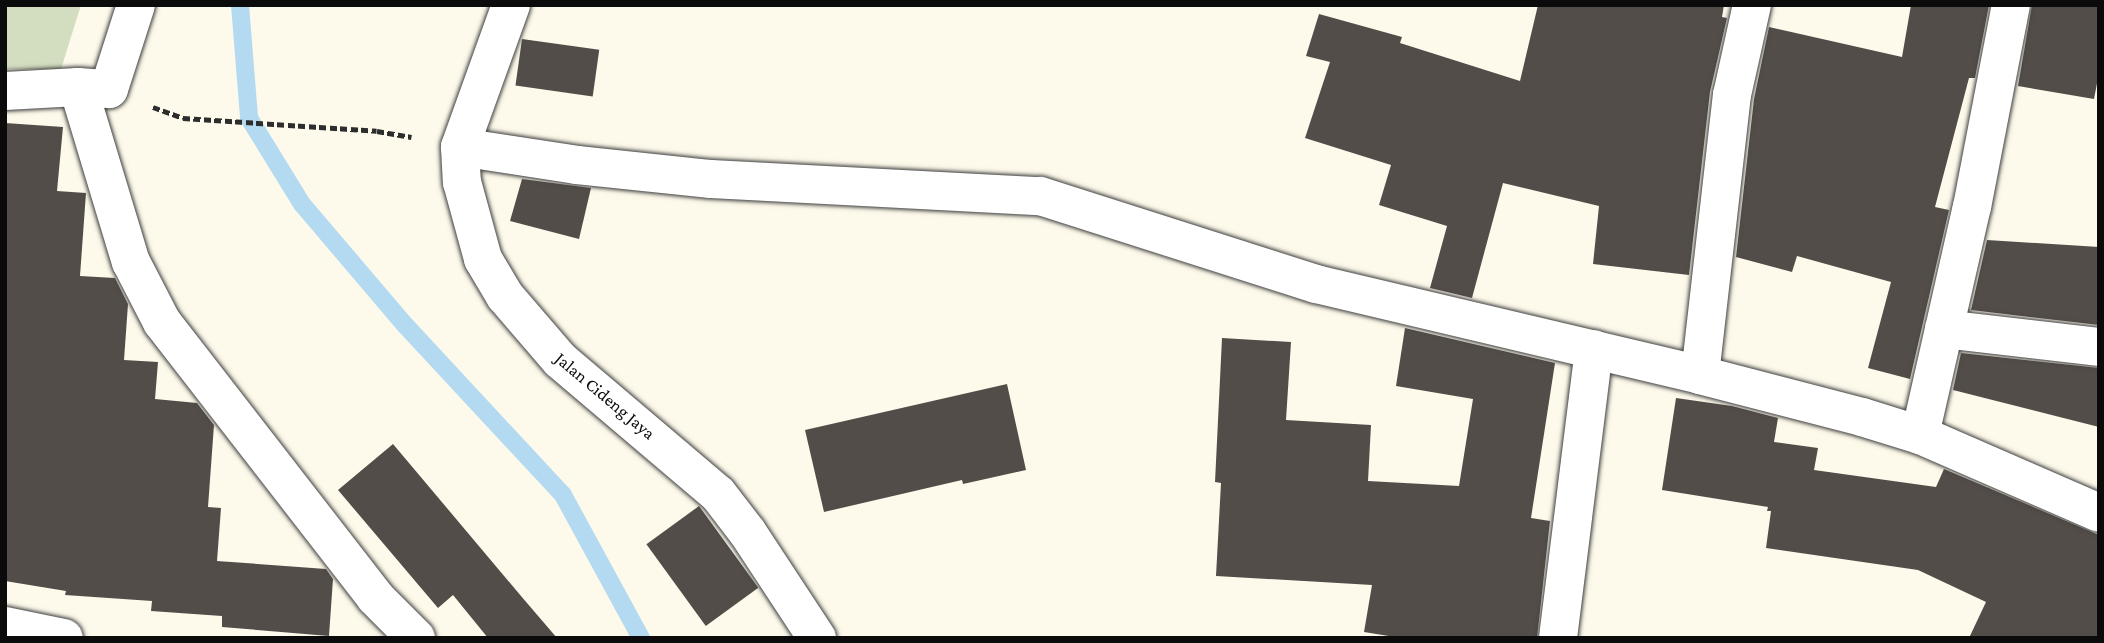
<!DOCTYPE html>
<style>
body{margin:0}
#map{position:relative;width:2104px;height:643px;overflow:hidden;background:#fdfaeb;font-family:"Crimson Pro",serif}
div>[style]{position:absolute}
.cemetery>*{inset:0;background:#d3ddbf}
.stream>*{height:18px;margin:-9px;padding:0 9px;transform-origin:9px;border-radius:9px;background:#b4daf1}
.building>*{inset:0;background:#534d49;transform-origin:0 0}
.path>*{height:4.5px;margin-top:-2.25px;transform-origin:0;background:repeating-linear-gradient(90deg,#2d2d2d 0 7px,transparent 0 10.5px)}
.roads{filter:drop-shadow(0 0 2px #3e3e3e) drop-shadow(0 0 2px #3e3e3e)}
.street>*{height:38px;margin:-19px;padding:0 19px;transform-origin:19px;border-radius:19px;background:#fff}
span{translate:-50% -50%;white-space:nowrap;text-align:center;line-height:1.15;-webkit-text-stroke:7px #fff;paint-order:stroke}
.street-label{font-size:18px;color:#0b0b0b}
.frame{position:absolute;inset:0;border:7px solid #0b0b0b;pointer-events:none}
</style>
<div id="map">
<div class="cemetery">
<div style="clip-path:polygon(5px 5px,81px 5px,61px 69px,5px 69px)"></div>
</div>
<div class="stream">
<div style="left:240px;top:5px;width:113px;rotate:85.4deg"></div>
<div style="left:249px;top:118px;width:101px;rotate:58.4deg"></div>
<div style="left:302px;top:204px;width:160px;rotate:49.6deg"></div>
<div style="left:406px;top:326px;width:231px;rotate:47.1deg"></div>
<div style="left:563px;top:495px;width:163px;rotate:61.4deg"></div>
</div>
<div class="building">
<div style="clip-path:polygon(1538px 5px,1724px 5px,1722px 17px,1727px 18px,1710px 92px,1689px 275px,1593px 264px,1599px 206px,1503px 183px,1472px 298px,1430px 288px,1447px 226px,1379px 205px,1391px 165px,1305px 138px,1330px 62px,1306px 56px,1319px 14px,1402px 37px,1400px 43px,1520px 81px)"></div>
<div style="clip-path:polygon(1911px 5px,1989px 5px,1975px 78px,1969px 78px,1935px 207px,1949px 210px,1910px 379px,1868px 368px,1891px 282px,1797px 256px,1792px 272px,1736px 257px,1754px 99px,1769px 27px,1902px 57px)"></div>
<div style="clip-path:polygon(2032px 5px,2099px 5px,2099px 73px,2094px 99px,2018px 86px)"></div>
<div style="left:522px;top:39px;width:78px;height:47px;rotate:8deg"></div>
<div style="clip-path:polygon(5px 123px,63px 127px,57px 191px,86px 193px,80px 276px,115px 278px,128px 304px,124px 360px,158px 362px,155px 399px,197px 403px,214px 425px,208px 507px,221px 508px,217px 561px,326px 569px,333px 579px,329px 636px,222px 627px,222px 616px,151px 611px,152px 601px,65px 595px,66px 591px,5px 581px)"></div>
<div style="clip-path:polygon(522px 179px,591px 188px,579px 239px,510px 221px)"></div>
<div style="clip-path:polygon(1987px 240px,2099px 247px,2099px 325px,1971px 310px)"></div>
<div style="clip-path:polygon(1405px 328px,1555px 363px,1531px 518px,1550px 521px,1537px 638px,1401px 638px,1364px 632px,1372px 585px,1216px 576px,1221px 483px,1215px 482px,1222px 338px,1291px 342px,1286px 420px,1371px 425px,1368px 481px,1459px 486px,1473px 399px,1396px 386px)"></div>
<div style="clip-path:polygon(1961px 353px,2099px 368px,2099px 427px,1953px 390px)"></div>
<div style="clip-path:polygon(1007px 384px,1026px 470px,963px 484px,962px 480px,824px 512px,805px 430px)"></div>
<div style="clip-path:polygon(1676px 398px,1732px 406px,1778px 418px,1774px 442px,1818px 448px,1814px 470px,1936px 487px,1944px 469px,2099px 535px,2099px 638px,1969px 638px,1986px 602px,1918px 570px,1766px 548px,1771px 511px,1767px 511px,1768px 507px,1662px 490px)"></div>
<div style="clip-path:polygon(393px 444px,521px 596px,557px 638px,488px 638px,453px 595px,438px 608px,338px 490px)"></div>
<div style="left:699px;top:506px;width:101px;height:65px;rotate:54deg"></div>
</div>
<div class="path">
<div style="left:153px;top:107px;width:32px;rotate:20deg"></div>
<div style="left:183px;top:118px;width:194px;rotate:3.8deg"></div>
<div style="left:377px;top:131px;width:35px;rotate:10deg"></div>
</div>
<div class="roads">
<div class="street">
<div style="left:511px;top:5px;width:151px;rotate:109.8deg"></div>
<div style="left:460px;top:147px;width:35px;rotate:87deg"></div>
<div style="left:462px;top:182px;width:80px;rotate:74.7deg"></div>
<div style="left:483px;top:259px;width:43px;rotate:59.3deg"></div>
<div style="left:505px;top:296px;width:84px;rotate:49.3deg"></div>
<div style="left:560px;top:360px;width:207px;rotate:40.3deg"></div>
<div style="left:718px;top:494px;width:49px;rotate:52.4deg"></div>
<div style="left:748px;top:533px;width:126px;rotate:56.7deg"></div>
<div style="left:78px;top:87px;width:183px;rotate:73.2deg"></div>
<div style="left:131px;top:262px;width:68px;rotate:62.7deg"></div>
<div style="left:162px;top:322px;width:348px;rotate:52.2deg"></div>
<div style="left:375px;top:597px;width:58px;rotate:45deg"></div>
<div style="left:5px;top:91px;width:73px;rotate:-3.1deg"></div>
<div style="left:78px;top:87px;width:31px;rotate:4deg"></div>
<div style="left:109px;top:89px;width:88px;rotate:-72.2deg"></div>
<div style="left:460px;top:147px;width:118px;rotate:8.7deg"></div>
<div style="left:577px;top:165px;width:135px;rotate:6deg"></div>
<div style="left:711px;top:179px;width:329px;rotate:3deg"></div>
<div style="left:1040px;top:196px;width:290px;rotate:17.7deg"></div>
<div style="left:1316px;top:284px;width:395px;rotate:13.3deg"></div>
<div style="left:1700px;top:375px;width:167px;rotate:14.5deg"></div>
<div style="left:1862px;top:417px;width:61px;rotate:17.2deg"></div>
<div style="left:1920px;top:435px;width:195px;rotate:23.5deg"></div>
<div style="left:1944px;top:329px;width:156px;rotate:6.6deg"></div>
<div style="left:1700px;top:375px;width:282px;rotate:-83.5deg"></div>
<div style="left:1732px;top:95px;width:92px;rotate:-77.5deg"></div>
<div style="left:1920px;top:435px;width:234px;rotate:-77.2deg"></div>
<div style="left:1972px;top:207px;width:206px;rotate:-79.1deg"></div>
<div style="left:5px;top:626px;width:60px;rotate:11.5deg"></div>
<div style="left:1558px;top:638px;width:291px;rotate:-82.9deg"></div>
</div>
</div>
<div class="street-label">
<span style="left:605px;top:396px;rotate:40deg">Jalan Cideng Jaya</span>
</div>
<div class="frame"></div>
</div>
